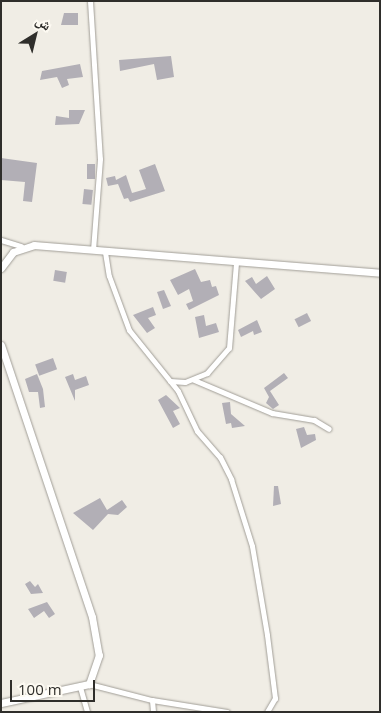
<!DOCTYPE html>
<meta charset="utf-8">
<style>
body{margin:0}
#map{position:relative;width:381px;height:713px;overflow:hidden;background:#f0ede5;font-family:"Open Sans","Noto Naskh Arabic",sans-serif}
div>[style]{position:absolute}
.building>*{inset:0;background:#b2afb6;transform-origin:0 0}
.roads{filter:drop-shadow(0 0 1px #a19e97) drop-shadow(0 0 1px #a19e97)}
.street>*{height:5px;margin:-2.5px;padding:0 2.5px;transform-origin:2.5px;border-radius:2.5px;background:#fff}
.secondary>*{height:7px;margin:-3.5px;padding:0 3.5px;transform-origin:3.5px;border-radius:3.5px;background:#fff}
span{translate:-50% -50%;white-space:nowrap;text-align:center;line-height:1.15;-webkit-text-stroke:4.5px #fdfaf2;paint-order:stroke}
.frame{position:absolute;inset:0;border:2px solid #2f2e2b;pointer-events:none}
.north{position:absolute;left:10px;top:10px;width:50px;height:50px;-webkit-text-stroke:4px #fdfaf2;paint-order:stroke;rotate:36deg;font-size:14px;font-weight:700;line-height:20px;text-align:center;color:#2f2e2b}
.north::after{content:'';display:block;margin:auto;width:18px;height:22px;background:#2f2e2b;clip-path:polygon(50% 0,100% 100%,50% 72%,0 100%)}
.scale{position:absolute;left:10px;top:680px;width:85px;height:22px;box-sizing:border-box;border:2px solid #2f2e2b;border-top:0;padding-left:6px;font-size:15px;line-height:18px;white-space:nowrap;color:#2f2e2b;-webkit-text-stroke:4px #fdfaf2;paint-order:stroke}
</style>
<div id="map">
<div class="building">
<div style="clip-path:polygon(64px 13px,78px 13px,78px 25px,61px 25px)"></div>
<div style="clip-path:polygon(171px 56px,174px 77px,157px 80px,154px 64px,120px 71px,119px 60px)"></div>
<div style="clip-path:polygon(80px 64px,83px 77px,67px 79px,69px 85px,62px 88px,57px 77px,40px 80px,42px 71px)"></div>
<div style="clip-path:polygon(69px 110px,85px 110px,79px 124px,55px 125px,56px 116px,69px 118px)"></div>
<div style="clip-path:polygon(1px 158px,37px 163px,32px 202px,23px 201px,25px 182px,1px 180px)"></div>
<div style="left:87px;top:164px;width:8px;height:15px"></div>
<div style="clip-path:polygon(155px 164px,165px 191px,130px 202px,128px 198px,124px 199px,118px 184px,108px 186px,106px 178px,115px 176px,116px 180px,126px 175px,132px 193px,146px 189px,139px 170px)"></div>
<div style="left:84px;top:189px;width:9px;height:15px;rotate:6deg"></div>
<div style="clip-path:polygon(195px 269px,201px 282px,210px 280px,212px 287px,216px 286px,219px 295px,189px 310px,186px 304px,193px 301px,189px 289px,178px 295px,170px 280px)"></div>
<div style="left:55px;top:270px;width:12px;height:11px;rotate:9deg"></div>
<div style="clip-path:polygon(267px 276px,275px 289px,261px 299px,245px 281px,252px 277px,256px 284px)"></div>
<div style="clip-path:polygon(164px 290px,171px 306px,163px 309px,157px 292px)"></div>
<div style="clip-path:polygon(153px 307px,156px 315px,148px 318px,155px 328px,147px 333px,133px 315px)"></div>
<div style="left:307px;top:313px;width:9px;height:14px;rotate:63deg"></div>
<div style="clip-path:polygon(204px 315px,206px 326px,216px 323px,219px 332px,199px 338px,195px 317px)"></div>
<div style="clip-path:polygon(257px 320px,262px 332px,254px 335px,253px 331px,241px 337px,238px 330px)"></div>
<div style="left:53px;top:358px;width:12px;height:19px;rotate:70deg"></div>
<div style="clip-path:polygon(284px 373px,288px 378px,270px 391px,279px 405px,273px 409px,266px 403px,269px 397px,264px 388px)"></div>
<div style="clip-path:polygon(37px 374px,43px 389px,45px 407px,40px 408px,38px 392px,29px 392px,25px 379px)"></div>
<div style="clip-path:polygon(73px 374px,75px 380px,86px 376px,89px 385px,75px 390px,75px 401px,65px 377px)"></div>
<div style="clip-path:polygon(166px 395px,180px 408px,173px 411px,180px 424px,173px 428px,158px 400px)"></div>
<div style="clip-path:polygon(230px 402px,231px 414px,245px 426px,232px 428px,231px 423px,226px 424px,222px 403px)"></div>
<div style="clip-path:polygon(304px 427px,307px 435px,315px 434px,316px 440px,301px 448px,296px 429px)"></div>
<div style="clip-path:polygon(274px 486px,278px 486px,281px 504px,273px 506px)"></div>
<div style="clip-path:polygon(100px 498px,107px 510px,122px 500px,127px 507px,118px 515px,108px 514px,93px 530px,73px 513px)"></div>
<div style="clip-path:polygon(30px 581px,35px 587px,38px 584px,43px 593px,31px 594px,25px 584px)"></div>
<div style="clip-path:polygon(47px 602px,55px 614px,49px 618px,44px 611px,34px 618px,28px 609px)"></div>
</div>
<div class="roads">
<div class="street">
<div style="left:90px;top:1px;width:158px;rotate:86.4deg"></div>
<div style="left:100px;top:159px;width:91px;rotate:94.4deg"></div>
<div style="left:1px;top:240px;width:21px;rotate:17deg"></div>
<div style="left:105px;top:252px;width:24px;rotate:81deg"></div>
<div style="left:109px;top:276px;width:58px;rotate:69.7deg"></div>
<div style="left:129px;top:330px;width:78px;rotate:51.2deg"></div>
<div style="left:178px;top:391px;width:44px;rotate:64.6deg"></div>
<div style="left:197px;top:431px;width:35px;rotate:49deg"></div>
<div style="left:220px;top:457px;width:25px;rotate:63deg"></div>
<div style="left:231px;top:479px;width:70px;rotate:72.6deg"></div>
<div style="left:252px;top:546px;width:90px;rotate:80.4deg"></div>
<div style="left:267px;top:635px;width:64px;rotate:82.8deg"></div>
<div style="left:275px;top:698px;width:16px;rotate:120deg"></div>
<div style="left:194px;top:380px;width:85px;rotate:22.9deg"></div>
<div style="left:272px;top:413px;width:43px;rotate:9.5deg"></div>
<div style="left:314px;top:420px;width:17px;rotate:31deg"></div>
<div style="left:170px;top:381px;width:15px;rotate:4deg"></div>
<div style="left:185px;top:382px;width:24px;rotate:-22deg"></div>
<div style="left:207px;top:373px;width:33px;rotate:-49deg"></div>
<div style="left:229px;top:348px;width:86px;rotate:-85.3deg"></div>
<div style="left:89px;top:684px;width:65px;rotate:14.3deg"></div>
<div style="left:152px;top:700px;width:12px;rotate:85deg"></div>
<div style="left:80px;top:687px;width:26px;rotate:74deg"></div>
<div style="left:152px;top:700px;width:76px;rotate:9.1deg"></div>
</div>
<div class="secondary">
<div style="left:1px;top:268px;width:20px;rotate:-53deg"></div>
<div style="left:13px;top:252px;width:22px;rotate:-18deg"></div>
<div style="left:34px;top:245px;width:347px;rotate:4.6deg"></div>
<div style="left:1px;top:345px;width:287px;rotate:71.5deg"></div>
<div style="left:92px;top:617px;width:39px;rotate:80deg"></div>
<div style="left:99px;top:655px;width:31px;rotate:109deg"></div>
<div style="left:89px;top:684px;width:90px;rotate:167.8deg"></div>
</div>
</div>
<div class="frame"></div>
<div class="north">ش</div>
<div class="scale">100 m</div>
</div>
